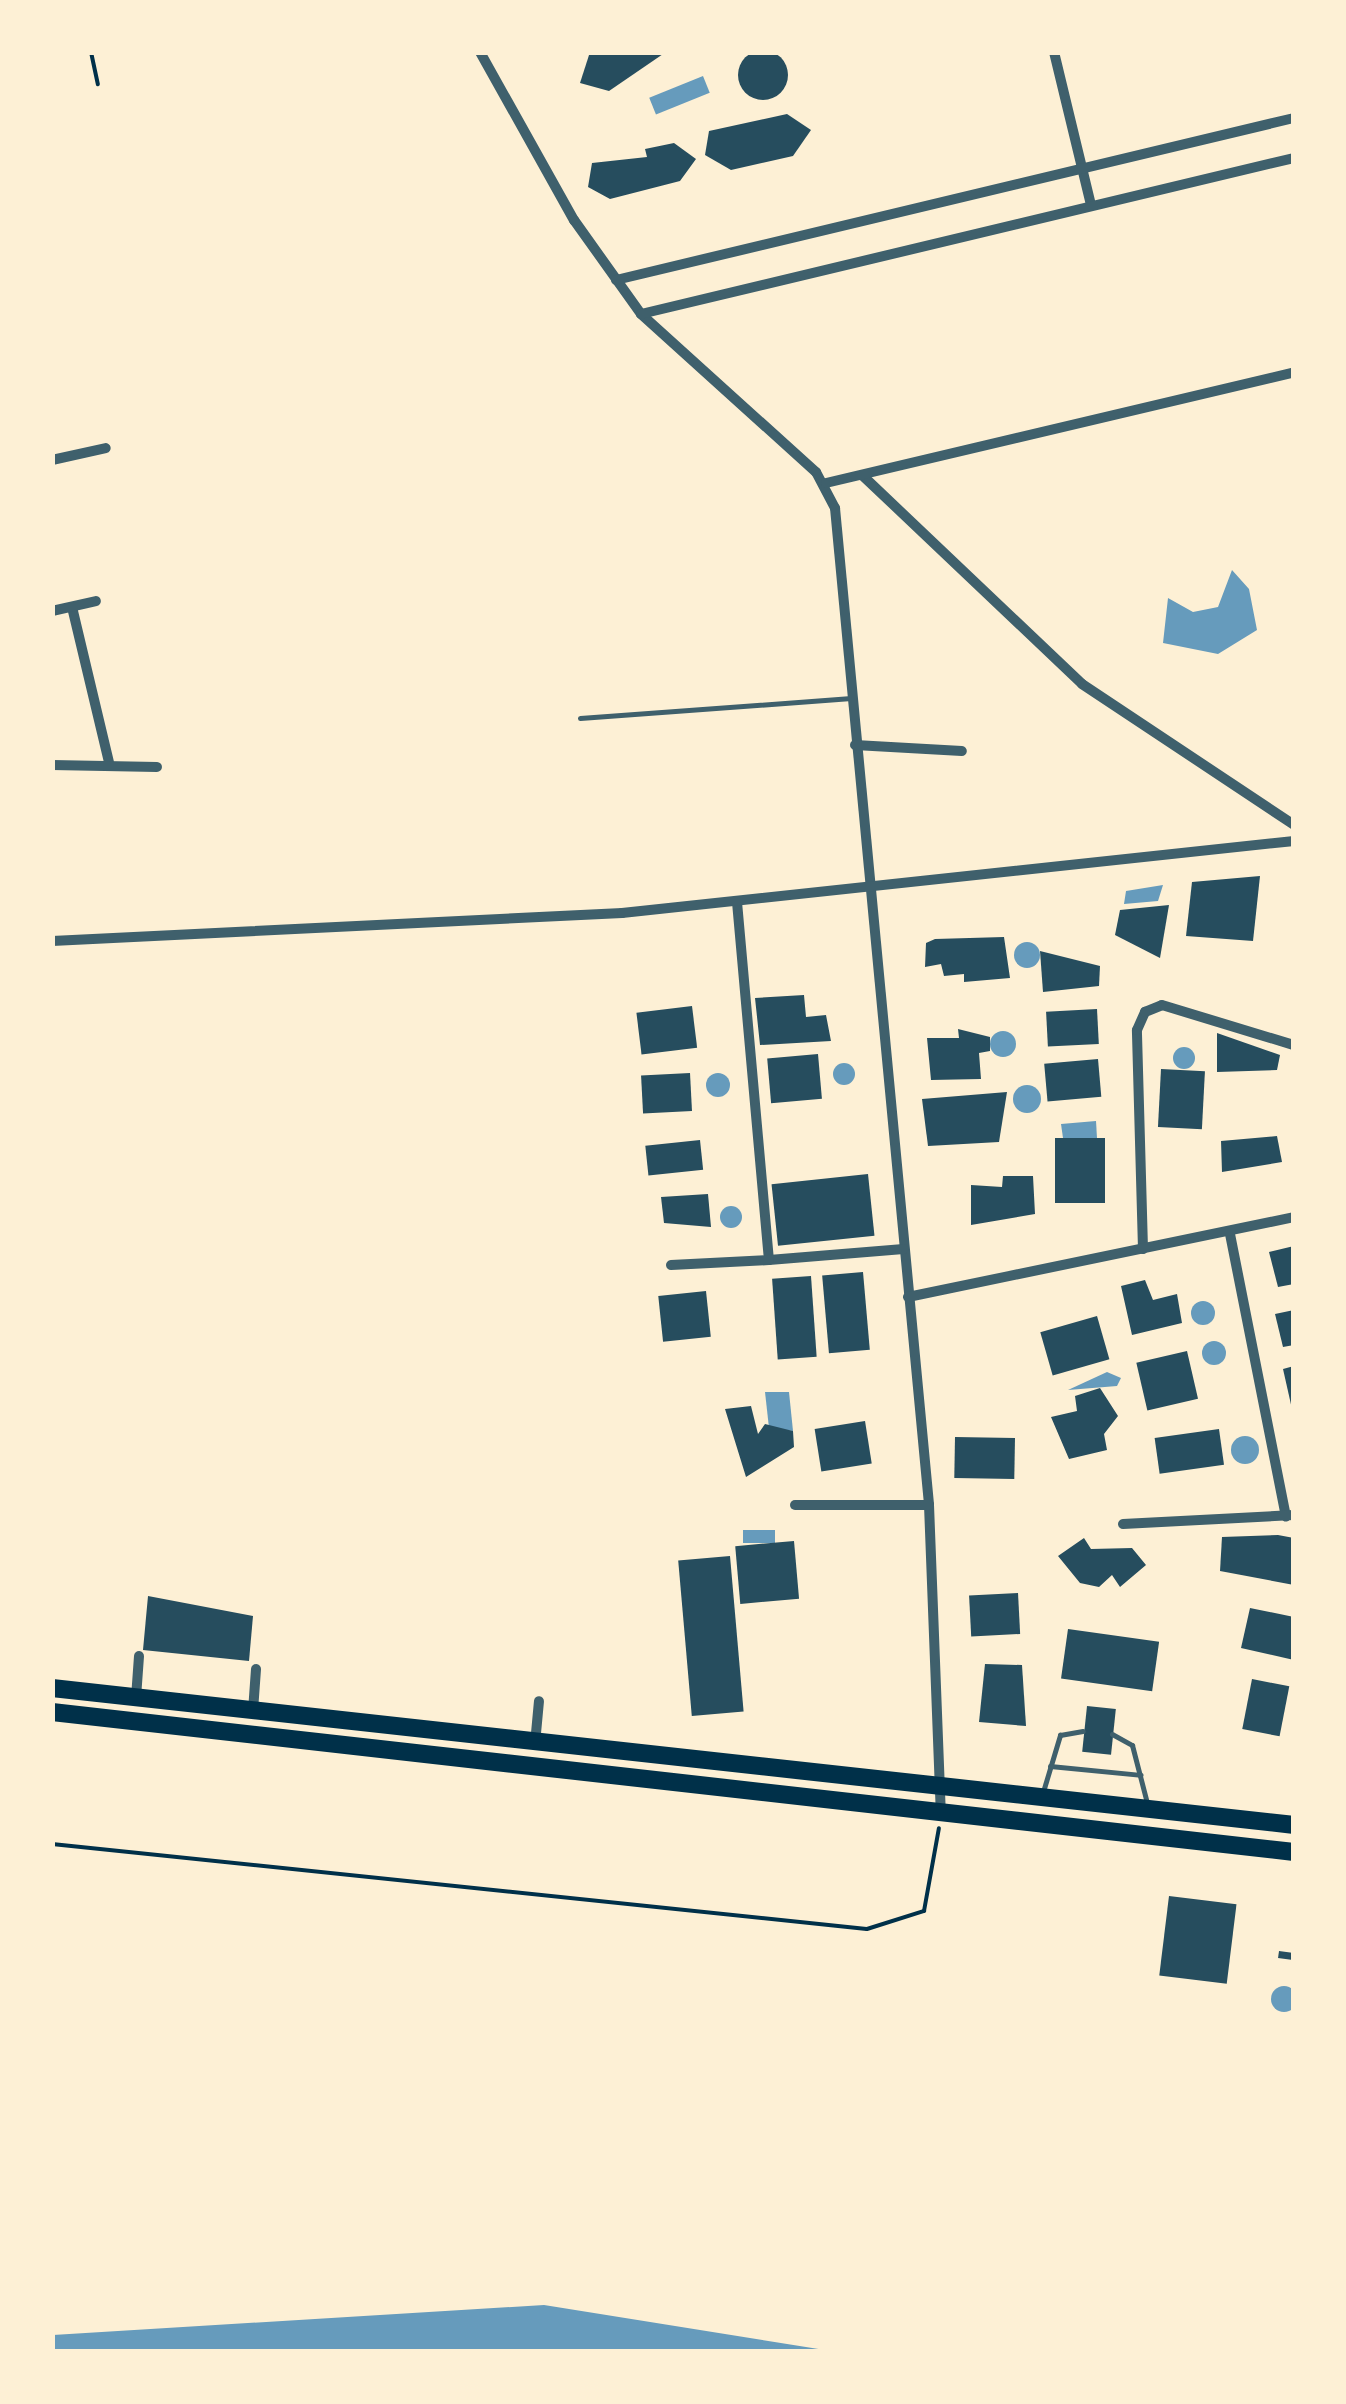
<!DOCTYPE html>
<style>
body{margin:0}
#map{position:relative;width:1346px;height:2404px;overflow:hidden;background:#fdf0d5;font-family:"Exo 2",sans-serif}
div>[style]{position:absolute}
.water>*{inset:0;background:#669bbc;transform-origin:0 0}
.round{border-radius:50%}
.building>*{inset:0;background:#264d5e;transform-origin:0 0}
.path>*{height:4px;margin:-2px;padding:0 2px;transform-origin:2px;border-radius:2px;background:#003049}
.service>*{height:5px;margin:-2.5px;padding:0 2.5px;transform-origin:2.5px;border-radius:2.5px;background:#3f606c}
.minor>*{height:10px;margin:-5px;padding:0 5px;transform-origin:5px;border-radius:5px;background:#3f606c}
.trunk>*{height:18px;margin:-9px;padding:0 9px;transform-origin:9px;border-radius:9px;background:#003049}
span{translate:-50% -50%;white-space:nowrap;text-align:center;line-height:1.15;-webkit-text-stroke:8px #fdf0d5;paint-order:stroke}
.frame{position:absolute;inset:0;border:55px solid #fdf0d5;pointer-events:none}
</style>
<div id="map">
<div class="water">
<div style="left:703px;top:76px;width:18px;height:58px;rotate:68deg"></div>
<div style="clip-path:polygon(1232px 570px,1249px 589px,1257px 630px,1218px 654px,1163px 643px,1168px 598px,1193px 612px,1218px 607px)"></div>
<div style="clip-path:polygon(1163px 885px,1158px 901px,1124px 904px,1126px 891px)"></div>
<div class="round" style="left:1014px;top:942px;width:26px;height:26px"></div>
<div class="round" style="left:990px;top:1031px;width:26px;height:26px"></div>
<div class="round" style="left:1173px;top:1047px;width:22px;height:22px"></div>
<div class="round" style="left:833px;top:1063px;width:22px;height:22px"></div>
<div class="round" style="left:706px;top:1073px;width:24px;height:24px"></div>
<div class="round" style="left:1013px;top:1085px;width:28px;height:28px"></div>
<div style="clip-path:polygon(1096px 1121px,1097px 1138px,1063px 1138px,1061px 1124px)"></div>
<div class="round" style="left:720px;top:1206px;width:22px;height:22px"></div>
<div class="round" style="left:1191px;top:1301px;width:24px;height:24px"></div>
<div class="round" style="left:1202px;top:1341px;width:24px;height:24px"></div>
<div style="clip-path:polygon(1107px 1372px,1121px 1378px,1117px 1386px,1068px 1390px)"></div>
<div style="clip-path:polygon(765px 1392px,789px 1392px,793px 1431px,769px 1428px)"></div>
<div class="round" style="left:1231px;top:1436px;width:28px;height:28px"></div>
<div style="left:775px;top:1530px;width:13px;height:32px;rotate:90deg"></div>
<div class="round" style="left:1271px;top:1986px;width:26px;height:26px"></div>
<div style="clip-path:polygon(544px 2305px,831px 2351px,53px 2351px,53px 2335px)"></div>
</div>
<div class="building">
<div class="round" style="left:738px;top:50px;width:50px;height:50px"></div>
<div style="clip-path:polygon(590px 52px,666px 52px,609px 91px,580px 83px)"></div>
<div style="clip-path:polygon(787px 114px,811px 130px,793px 156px,731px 170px,705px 155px,709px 131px)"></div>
<div style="clip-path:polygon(674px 143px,696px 159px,680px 181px,610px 199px,588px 187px,592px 163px,647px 157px,645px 149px)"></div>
<div style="clip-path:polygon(1260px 876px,1253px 941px,1186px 936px,1192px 882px)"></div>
<div style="clip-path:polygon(1169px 905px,1160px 958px,1115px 935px,1120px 910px)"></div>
<div style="clip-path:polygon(1004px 937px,1010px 978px,964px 982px,964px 974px,944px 976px,941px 964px,925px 967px,926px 943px,935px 939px)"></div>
<div style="clip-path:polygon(1040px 951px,1100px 966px,1099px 986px,1043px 992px)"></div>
<div style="clip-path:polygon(804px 995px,806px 1017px,826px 1015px,831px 1041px,760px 1045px,755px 998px)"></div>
<div style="left:692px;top:1006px;width:42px;height:56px;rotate:83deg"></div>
<div style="left:1097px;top:1009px;width:35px;height:51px;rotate:87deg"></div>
<div style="clip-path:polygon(958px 1029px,990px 1037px,990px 1051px,979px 1053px,981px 1079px,931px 1080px,927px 1038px,959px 1038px)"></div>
<div style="clip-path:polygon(1217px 1033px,1280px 1055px,1277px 1070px,1217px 1072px)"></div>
<div style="left:818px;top:1054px;width:45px;height:51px;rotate:85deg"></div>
<div style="left:1098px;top:1059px;width:38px;height:54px;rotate:85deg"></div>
<div style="left:1161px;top:1069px;width:44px;height:58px;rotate:3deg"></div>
<div style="left:690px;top:1073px;width:38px;height:49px;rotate:87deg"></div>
<div style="clip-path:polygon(1007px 1092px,999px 1142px,928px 1146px,922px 1099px)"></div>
<div style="clip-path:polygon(1277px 1136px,1282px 1162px,1222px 1172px,1221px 1141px)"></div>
<div style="left:1055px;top:1138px;width:50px;height:65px"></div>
<div style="left:700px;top:1140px;width:30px;height:55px;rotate:84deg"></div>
<div style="left:868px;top:1174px;width:62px;height:97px;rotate:84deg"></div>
<div style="clip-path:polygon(1003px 1176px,1033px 1176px,1035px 1214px,971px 1225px,971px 1185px,1002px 1187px)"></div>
<div style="clip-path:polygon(708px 1194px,711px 1227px,664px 1223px,661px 1197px)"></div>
<div style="clip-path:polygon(1294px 1246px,1294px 1284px,1278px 1287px,1269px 1252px)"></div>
<div style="left:863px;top:1272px;width:78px;height:41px;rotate:85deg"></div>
<div style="left:811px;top:1276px;width:81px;height:39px;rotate:86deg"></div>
<div style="clip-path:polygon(1145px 1280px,1153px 1300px,1177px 1294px,1182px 1323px,1132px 1335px,1121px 1286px)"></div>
<div style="left:706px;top:1291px;width:46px;height:48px;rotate:84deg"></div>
<div style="clip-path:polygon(1294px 1310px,1294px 1345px,1283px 1347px,1275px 1314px)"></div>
<div style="left:1097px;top:1316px;width:45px;height:59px;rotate:74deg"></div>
<div style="left:1187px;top:1351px;width:49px;height:52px;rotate:77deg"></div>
<div style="clip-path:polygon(1294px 1366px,1294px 1409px,1292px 1409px,1283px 1369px)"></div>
<div style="clip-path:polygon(1100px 1388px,1118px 1416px,1104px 1434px,1107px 1450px,1069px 1459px,1051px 1417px,1077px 1411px,1075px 1396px)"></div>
<div style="clip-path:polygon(751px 1406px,758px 1434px,765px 1424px,793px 1431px,794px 1447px,746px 1477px,725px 1409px)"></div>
<div style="left:865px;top:1421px;width:43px;height:51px;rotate:81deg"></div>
<div style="left:1219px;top:1429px;width:36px;height:65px;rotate:82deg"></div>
<div style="left:955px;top:1437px;width:60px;height:41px;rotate:1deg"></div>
<div style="clip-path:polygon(1278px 1535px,1294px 1538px,1294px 1585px,1220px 1571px,1222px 1537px)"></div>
<div style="clip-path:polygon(1084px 1538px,1091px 1549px,1132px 1548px,1146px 1565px,1120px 1587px,1112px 1575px,1099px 1587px,1080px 1583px,1058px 1556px)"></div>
<div style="left:794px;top:1541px;width:58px;height:59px;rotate:85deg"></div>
<div style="left:730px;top:1556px;width:156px;height:52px;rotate:85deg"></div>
<div style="left:1018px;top:1593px;width:41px;height:49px;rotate:87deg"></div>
<div style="clip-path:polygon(148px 1596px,253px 1616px,249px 1661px,143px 1650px)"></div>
<div style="clip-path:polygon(1250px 1608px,1294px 1617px,1294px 1660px,1241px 1648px)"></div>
<div style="left:1068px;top:1629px;width:92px;height:50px;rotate:8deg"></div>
<div style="clip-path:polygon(985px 1664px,1022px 1665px,1026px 1726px,979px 1722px)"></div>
<div style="left:1252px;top:1679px;width:38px;height:51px;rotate:11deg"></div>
<div style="left:1087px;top:1706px;width:29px;height:46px;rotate:6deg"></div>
<div style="left:1169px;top:1896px;width:68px;height:80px;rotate:7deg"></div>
<div style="left:1279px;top:1951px;width:15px;height:7px;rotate:8deg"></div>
</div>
<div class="path">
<div style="left:91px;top:52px;width:33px;rotate:78deg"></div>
<div style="left:52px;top:1844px;width:819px;rotate:5.95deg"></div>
<div style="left:867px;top:1929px;width:60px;rotate:-17.5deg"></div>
<div style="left:924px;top:1911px;width:84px;rotate:-79.8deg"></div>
</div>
<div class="service">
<div style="left:580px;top:718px;width:272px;rotate:-4.2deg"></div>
<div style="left:1112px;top:1734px;width:23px;rotate:29deg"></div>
<div style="left:1132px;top:1745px;width:60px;rotate:75.5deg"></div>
<div style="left:1050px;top:1766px;width:91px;rotate:5.6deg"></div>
<div style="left:1042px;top:1795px;width:63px;rotate:-73.3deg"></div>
<div style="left:1060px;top:1735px;width:23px;rotate:-10deg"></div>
</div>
<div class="minor">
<div style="left:480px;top:52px;width:193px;rotate:60.8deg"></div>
<div style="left:574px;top:220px;width:115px;rotate:54.5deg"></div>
<div style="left:641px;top:314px;width:236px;rotate:42.1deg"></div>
<div style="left:816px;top:472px;width:41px;rotate:62.2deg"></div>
<div style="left:835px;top:508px;width:1001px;rotate:84.61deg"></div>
<div style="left:929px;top:1505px;width:310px;rotate:87.8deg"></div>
<div style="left:1054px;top:52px;width:157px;rotate:76.4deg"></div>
<div style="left:616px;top:280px;width:697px;rotate:-13.44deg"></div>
<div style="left:641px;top:314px;width:671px;rotate:-13.44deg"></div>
<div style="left:52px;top:460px;width:55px;rotate:-12.5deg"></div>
<div style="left:862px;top:475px;width:303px;rotate:43.5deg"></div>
<div style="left:1082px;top:684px;width:255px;rotate:33.6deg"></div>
<div style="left:826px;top:483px;width:481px;rotate:-13.3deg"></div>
<div style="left:72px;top:607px;width:159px;rotate:76.6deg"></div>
<div style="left:52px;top:611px;width:45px;rotate:-12.8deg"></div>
<div style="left:855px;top:745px;width:107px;rotate:3.2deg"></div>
<div style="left:52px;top:765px;width:105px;rotate:1.1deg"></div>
<div style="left:737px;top:902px;width:359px;rotate:84.9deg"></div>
<div style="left:769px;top:1260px;width:135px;rotate:-4.7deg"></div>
<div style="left:52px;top:941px;width:571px;rotate:-2.81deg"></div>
<div style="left:622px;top:913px;width:676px;rotate:-6.12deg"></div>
<div style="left:1230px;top:1234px;width:288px;rotate:78.8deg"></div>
<div style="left:1143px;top:1249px;width:219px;rotate:-91.6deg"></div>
<div style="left:1137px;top:1030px;width:20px;rotate:-66deg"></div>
<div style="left:1145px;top:1012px;width:18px;rotate:-22deg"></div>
<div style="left:1162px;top:1005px;width:138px;rotate:16.9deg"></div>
<div style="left:671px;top:1265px;width:98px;rotate:-2.9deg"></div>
<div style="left:908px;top:1297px;width:394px;rotate:-11.7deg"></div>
<div style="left:795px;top:1505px;width:134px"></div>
<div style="left:1123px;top:1524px;width:171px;rotate:-3deg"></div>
<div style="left:136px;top:1698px;width:42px;rotate:-85.9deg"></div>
<div style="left:253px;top:1711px;width:42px;rotate:-85.9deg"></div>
<div style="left:535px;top:1744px;width:43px;rotate:-84.7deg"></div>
</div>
<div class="trunk">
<div style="left:52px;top:1688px;width:1250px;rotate:6.29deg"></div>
<div style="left:52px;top:1712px;width:1250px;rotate:6.43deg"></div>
</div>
<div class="frame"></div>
</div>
